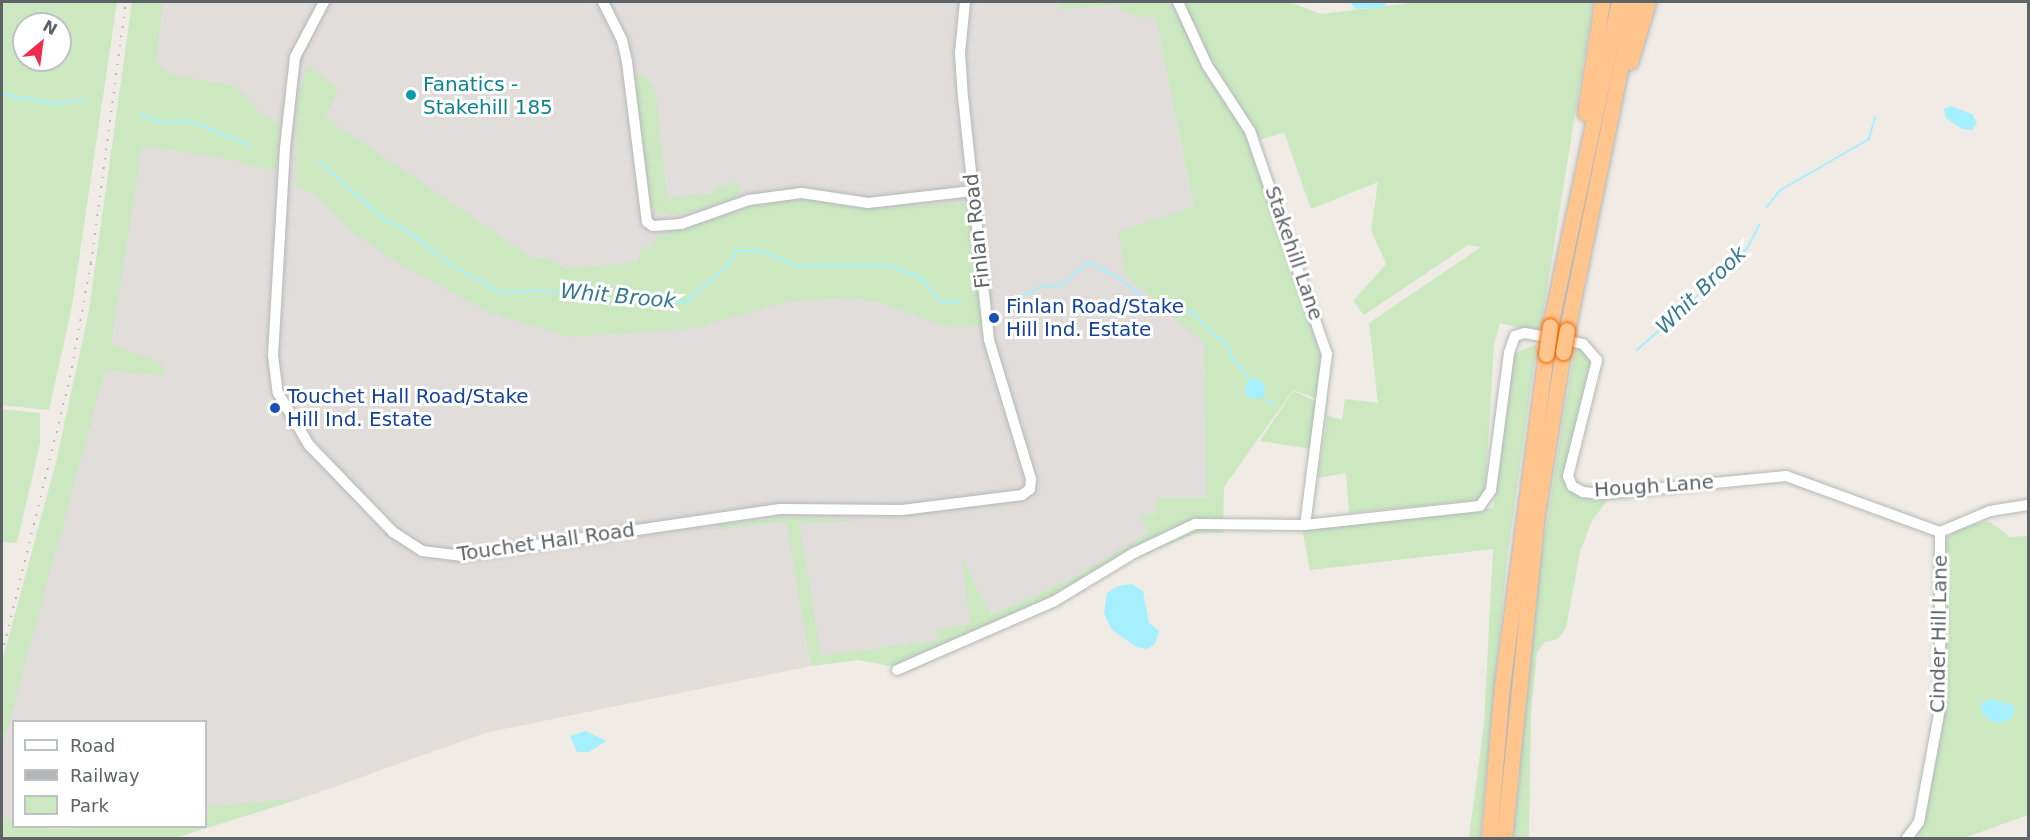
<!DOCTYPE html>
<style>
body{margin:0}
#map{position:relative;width:2030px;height:840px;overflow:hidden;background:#f0ebe5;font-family:"DejaVu Sans",sans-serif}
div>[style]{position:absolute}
.industrial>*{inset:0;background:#e1ddda}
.green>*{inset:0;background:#cbe8c1}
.water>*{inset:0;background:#a6efff}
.round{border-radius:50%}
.stream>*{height:2px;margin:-1px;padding:0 1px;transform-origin:1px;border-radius:1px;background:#a6efff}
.roads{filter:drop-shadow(0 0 2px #b3b8ba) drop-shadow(0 0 2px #b3b8ba)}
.minor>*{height:10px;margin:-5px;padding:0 5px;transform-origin:5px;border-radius:5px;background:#fff}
.highway>*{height:15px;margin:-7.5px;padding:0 7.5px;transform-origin:7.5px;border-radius:7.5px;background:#ffc58d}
.rail>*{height:2px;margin-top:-1px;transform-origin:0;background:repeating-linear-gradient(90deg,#b4b5b6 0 1.5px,transparent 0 9.5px)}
.bridges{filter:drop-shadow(0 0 2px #f56a00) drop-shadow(0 0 2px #f56a00)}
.highway-bridge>*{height:15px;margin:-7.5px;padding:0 7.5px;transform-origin:7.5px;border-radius:7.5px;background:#ffc58d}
.dots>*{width:16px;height:16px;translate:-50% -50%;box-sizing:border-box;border:3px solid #fff;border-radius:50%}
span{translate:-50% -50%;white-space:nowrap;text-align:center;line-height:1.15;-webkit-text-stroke:6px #fff;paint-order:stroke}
.culture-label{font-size:20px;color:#0d838f}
.left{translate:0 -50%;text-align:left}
.street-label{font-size:20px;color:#5d6366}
.transit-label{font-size:20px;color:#164399}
.water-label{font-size:21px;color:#347991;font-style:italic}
.frame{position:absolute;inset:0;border:3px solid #5d6366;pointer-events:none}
.legend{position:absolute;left:12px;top:720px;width:195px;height:108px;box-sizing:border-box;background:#fff;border:2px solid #bec1c2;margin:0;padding:8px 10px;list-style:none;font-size:18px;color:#5d6366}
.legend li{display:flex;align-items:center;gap:12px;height:30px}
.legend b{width:30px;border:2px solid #bec1c2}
.north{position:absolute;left:12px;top:12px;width:60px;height:60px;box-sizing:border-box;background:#fff;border:2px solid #bec1c2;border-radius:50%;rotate:29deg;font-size:16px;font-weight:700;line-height:24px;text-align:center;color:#5d6366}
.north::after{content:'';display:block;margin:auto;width:21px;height:27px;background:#f02c4e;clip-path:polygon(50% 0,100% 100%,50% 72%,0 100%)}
</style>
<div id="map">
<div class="industrial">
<div style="clip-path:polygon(153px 2px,1153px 2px,1194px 208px,1119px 232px,1208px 343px,1207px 498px,1156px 515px,1141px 514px,1148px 533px,1079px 575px,991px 615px,963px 560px,971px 624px,937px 630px,939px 640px,809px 658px,811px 666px,485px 733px,303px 798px,206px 815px,206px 722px,14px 722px,14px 826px,49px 827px,44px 835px,2px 824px,2px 679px,98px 343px)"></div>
</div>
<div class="green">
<div style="clip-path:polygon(evenodd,2px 2px,117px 2px,72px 306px,49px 410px,2px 405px,2px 2px,24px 24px,60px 24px,60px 60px,24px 60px,24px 24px)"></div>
<div style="clip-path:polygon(132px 2px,163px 2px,156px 63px,169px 74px,235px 86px,262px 114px,279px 124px,275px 171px,220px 157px,142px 146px,111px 344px,161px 363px,165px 376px,105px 370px,2px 748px,2px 662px,56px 462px,89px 311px)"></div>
<div style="clip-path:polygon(1060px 2px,1172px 2px,1206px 73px,1247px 132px,1324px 356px,1318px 399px,1293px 390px,1224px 487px,1223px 533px,1194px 534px,1125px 563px,1048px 609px,912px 670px,858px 660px,811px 666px,786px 521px,716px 530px,716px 526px,783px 517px,861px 521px,799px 523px,821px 656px,938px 640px,936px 630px,970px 624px,962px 558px,991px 615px,1079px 575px,1148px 533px,1140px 514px,1156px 515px,1158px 498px,1207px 498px,1204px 343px,1126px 275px,1118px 232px,1194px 207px,1156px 18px,1136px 16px,1113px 5px,1059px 9px)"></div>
<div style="clip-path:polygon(1183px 2px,1289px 2px,1321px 14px,1418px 2px,1593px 2px,1540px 333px,1500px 323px,1494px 345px,1485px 493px,1477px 500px,1349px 513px,1346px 473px,1318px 478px,1327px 415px,1342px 420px,1345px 399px,1378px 403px,1369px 323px,1481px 247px,1468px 245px,1364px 315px,1353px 301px,1386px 264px,1371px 230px,1378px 182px,1311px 209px,1284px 132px,1257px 141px,1204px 49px)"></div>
<div style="clip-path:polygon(307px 65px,338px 89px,325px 117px,532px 258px,548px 258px,567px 269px,638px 262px,641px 248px,654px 246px,655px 239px,662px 234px,756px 205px,816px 198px,872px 208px,967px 203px,983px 326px,946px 327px,882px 303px,853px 298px,788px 301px,694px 328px,572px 337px,490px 313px,402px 265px,354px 233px,314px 193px,296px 187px,297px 101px)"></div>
<div style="clip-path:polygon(635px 76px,644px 76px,655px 88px,667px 198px,715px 193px,715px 188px,737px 182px,740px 191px,736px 198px,677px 215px,654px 212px,646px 182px)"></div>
<div style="clip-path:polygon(1537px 344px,1507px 560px,1480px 838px,1469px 838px,1484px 723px,1493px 549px,1310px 570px,1302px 528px,1493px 508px,1513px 354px)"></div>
<div style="clip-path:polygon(1575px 347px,1588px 352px,1593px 363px,1564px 483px,1583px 495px,1608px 500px,1592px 520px,1580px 552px,1566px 628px,1558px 639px,1545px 642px,1537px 652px,1531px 711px,1529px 838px,1513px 838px,1539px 572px)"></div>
<div style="clip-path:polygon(1293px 391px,1318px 402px,1311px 449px,1260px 441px)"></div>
<div style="clip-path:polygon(2px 409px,40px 413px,40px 443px,17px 543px,2px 542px)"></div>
<div style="clip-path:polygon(1990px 522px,2010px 537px,2028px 536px,2028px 815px,1964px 838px,1918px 838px,1943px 715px,1946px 538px,1965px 525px)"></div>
<div style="clip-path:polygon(303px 798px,175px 838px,2px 838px,2px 818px,13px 821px,14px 826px,44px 829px,206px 826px,206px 807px)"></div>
</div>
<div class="water">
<div style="clip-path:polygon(1350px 2px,1387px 2px,1384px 7px,1355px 9px)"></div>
<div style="clip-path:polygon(1951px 106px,1972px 114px,1977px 123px,1972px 130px,1962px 129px,1946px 118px,1944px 109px)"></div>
<div class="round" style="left:1245px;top:379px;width:20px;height:20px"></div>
<div style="clip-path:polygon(1132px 584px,1143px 591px,1149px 623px,1159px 631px,1155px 644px,1147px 649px,1136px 647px,1112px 630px,1104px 613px,1107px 593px,1118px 586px)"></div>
<div style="clip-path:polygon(1993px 699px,2012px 705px,2015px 711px,2010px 720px,1994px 723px,1981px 712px,1981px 703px)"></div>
<div style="clip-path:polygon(586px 731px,606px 741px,589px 752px,577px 752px,570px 736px)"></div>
</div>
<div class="stream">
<div style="left:2px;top:94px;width:56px;rotate:10.3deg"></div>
<div style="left:57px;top:104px;width:28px;rotate:-10deg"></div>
<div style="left:141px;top:114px;width:22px;rotate:24deg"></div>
<div style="left:161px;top:123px;width:29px;rotate:-4deg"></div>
<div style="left:190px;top:121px;width:64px;rotate:22.1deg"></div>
<div style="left:318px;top:160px;width:85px;rotate:42.1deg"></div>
<div style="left:381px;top:217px;width:32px;rotate:28deg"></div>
<div style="left:409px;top:232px;width:56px;rotate:37.7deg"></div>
<div style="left:453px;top:266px;width:53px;rotate:29.5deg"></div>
<div style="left:499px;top:292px;width:51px;rotate:-1.1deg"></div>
<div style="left:550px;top:291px;width:45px;rotate:10.3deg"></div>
<div style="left:594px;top:299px;width:91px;rotate:2.5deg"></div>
<div style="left:685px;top:303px;width:57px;rotate:-41.5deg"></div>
<div style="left:728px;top:265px;width:16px;rotate:-60deg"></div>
<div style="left:736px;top:251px;width:24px"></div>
<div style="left:760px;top:251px;width:41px;rotate:21.5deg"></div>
<div style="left:798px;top:266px;width:92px"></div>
<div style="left:890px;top:266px;width:32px;rotate:20deg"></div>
<div style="left:920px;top:277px;width:31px;rotate:50deg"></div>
<div style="left:940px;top:301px;width:20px;rotate:3deg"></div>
<div style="left:1767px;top:207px;width:20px;rotate:-53deg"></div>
<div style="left:1779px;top:191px;width:104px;rotate:-30deg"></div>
<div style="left:1869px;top:139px;width:23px;rotate:-75deg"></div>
<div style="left:1016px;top:299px;width:28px;rotate:-26deg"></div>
<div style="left:1041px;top:287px;width:20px;rotate:-6deg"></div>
<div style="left:1061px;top:285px;width:35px;rotate:-40deg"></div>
<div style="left:1088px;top:262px;width:31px;rotate:27deg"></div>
<div style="left:1116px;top:276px;width:36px;rotate:39deg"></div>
<div style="left:1144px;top:299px;width:53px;rotate:15.4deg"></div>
<div style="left:1195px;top:313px;width:23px;rotate:52deg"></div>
<div style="left:1209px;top:331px;width:22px;rotate:36deg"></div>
<div style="left:1227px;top:344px;width:14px;rotate:73deg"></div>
<div style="left:1231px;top:357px;width:30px;rotate:50deg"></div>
<div style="left:1637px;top:350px;width:113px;rotate:-41.8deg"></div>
<div style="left:1721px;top:275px;width:39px;rotate:-46deg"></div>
<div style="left:1748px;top:247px;width:25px;rotate:-63deg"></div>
<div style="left:1261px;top:397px;width:15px;rotate:32deg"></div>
</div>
<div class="roads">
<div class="minor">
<div style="left:324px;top:2px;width:62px;rotate:117.8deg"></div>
<div style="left:295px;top:57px;width:92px;rotate:96.3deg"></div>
<div style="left:285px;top:148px;width:207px;rotate:93.3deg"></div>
<div style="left:273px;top:355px;width:38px;rotate:83deg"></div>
<div style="left:278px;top:393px;width:61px;rotate:59.2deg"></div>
<div style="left:309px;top:445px;width:121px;rotate:46deg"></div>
<div style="left:393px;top:532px;width:35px;rotate:33deg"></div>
<div style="left:422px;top:551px;width:39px;rotate:7deg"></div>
<div style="left:461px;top:556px;width:322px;rotate:-8.4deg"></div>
<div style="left:780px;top:509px;width:122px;rotate:0.5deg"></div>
<div style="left:902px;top:510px;width:121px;rotate:-7.1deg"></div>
<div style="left:1022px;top:495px;width:10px;rotate:-37deg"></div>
<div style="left:1030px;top:489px;width:10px;rotate:-84deg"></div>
<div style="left:1031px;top:479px;width:145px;rotate:-106.8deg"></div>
<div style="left:989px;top:340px;width:243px;rotate:-96.1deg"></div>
<div style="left:963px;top:98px;width:45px;rotate:-93.8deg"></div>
<div style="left:960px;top:53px;width:51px;rotate:-84.4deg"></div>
<div style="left:603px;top:2px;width:42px;rotate:63.4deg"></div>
<div style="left:622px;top:40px;width:23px;rotate:77deg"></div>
<div style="left:627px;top:62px;width:161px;rotate:82.9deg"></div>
<div style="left:647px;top:222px;width:7px;rotate:34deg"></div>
<div style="left:653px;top:226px;width:28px;rotate:-4deg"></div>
<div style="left:681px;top:224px;width:72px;rotate:-19.4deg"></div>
<div style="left:749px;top:200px;width:53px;rotate:-7.5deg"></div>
<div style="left:802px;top:193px;width:67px;rotate:8.6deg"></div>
<div style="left:868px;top:203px;width:105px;rotate:-6.6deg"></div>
<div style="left:1178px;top:2px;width:69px;rotate:65.3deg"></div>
<div style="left:1207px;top:65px;width:79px;rotate:56.9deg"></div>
<div style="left:1250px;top:131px;width:236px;rotate:71deg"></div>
<div style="left:1327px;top:354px;width:172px;rotate:97.3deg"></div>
<div style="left:1940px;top:532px;width:54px;rotate:-22.8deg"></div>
<div style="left:1990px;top:511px;width:38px;rotate:-9deg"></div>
<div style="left:897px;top:670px;width:170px;rotate:-23.6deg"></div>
<div style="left:1053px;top:602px;width:95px;rotate:-31.2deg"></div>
<div style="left:1134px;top:553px;width:68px;rotate:-25.4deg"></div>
<div style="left:1195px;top:524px;width:110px;rotate:0.5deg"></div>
<div style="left:1305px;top:525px;width:176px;rotate:-6.2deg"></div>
<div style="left:1480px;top:506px;width:19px;rotate:-55deg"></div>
<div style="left:1491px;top:490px;width:138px;rotate:-82.5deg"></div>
<div style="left:1509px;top:353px;width:18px;rotate:-71deg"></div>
<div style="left:1515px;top:336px;width:10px;rotate:-17deg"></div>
<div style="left:1525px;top:333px;width:59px;rotate:10.7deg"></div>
<div style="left:1583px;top:344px;width:21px;rotate:49deg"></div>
<div style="left:1597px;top:360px;width:120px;rotate:104deg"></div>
<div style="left:1568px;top:476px;width:11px;rotate:68deg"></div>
<div style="left:1572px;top:486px;width:13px;rotate:29deg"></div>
<div style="left:1583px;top:492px;width:19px;rotate:6deg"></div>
<div style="left:1602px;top:494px;width:185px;rotate:-5.6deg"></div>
<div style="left:1786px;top:476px;width:164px;rotate:20deg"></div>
<div style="left:1907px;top:838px;width:20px;rotate:-53deg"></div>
<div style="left:1919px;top:822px;width:115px;rotate:-79.5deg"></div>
<div style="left:1940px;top:709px;width:177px;rotate:-90deg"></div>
</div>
<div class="highway">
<div style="left:1630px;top:62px;width:63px;rotate:-73.3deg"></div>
<div style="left:1585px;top:113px;width:112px;rotate:-81.3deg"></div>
<div style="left:1550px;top:326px;width:331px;rotate:-78deg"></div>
<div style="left:1567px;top:330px;width:335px;rotate:-78.5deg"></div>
<div style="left:1489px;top:838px;width:153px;rotate:-85.1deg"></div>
<div style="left:1502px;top:686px;width:335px;rotate:-82.5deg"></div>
<div style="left:1504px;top:838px;width:326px;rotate:-84.2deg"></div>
<div style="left:1537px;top:514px;width:164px;rotate:-80.9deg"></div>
</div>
</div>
<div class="rail">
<div style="left:2px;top:654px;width:285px;rotate:-76.2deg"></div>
<div style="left:70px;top:377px;width:116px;rotate:-79.6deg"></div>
<div style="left:91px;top:263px;width:263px;rotate:-82.4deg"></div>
</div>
<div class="bridges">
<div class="highway-bridge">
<div style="left:1563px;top:352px;width:22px;rotate:-80deg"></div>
<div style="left:1546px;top:354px;width:28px;rotate:-82deg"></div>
</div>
</div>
<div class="dots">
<div style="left:411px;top:95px;background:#0f9aa8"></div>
<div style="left:994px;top:318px;background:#1a4fb4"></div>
<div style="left:275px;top:408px;background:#1a4fb4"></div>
</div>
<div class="culture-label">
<span class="left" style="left:423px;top:96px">Fanatics -<br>Stakehill 185</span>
</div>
<div class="street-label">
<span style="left:977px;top:231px;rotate:-96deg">Finlan Road</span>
<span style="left:1294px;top:253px;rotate:71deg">Stakehill Lane</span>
<span style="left:1654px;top:486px;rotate:-4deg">Hough Lane</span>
<span style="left:546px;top:542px;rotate:-8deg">Touchet Hall Road</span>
<span style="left:1939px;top:634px;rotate:-89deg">Cinder Hill Lane</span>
</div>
<div class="transit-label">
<span class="left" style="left:1006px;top:318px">Finlan Road/Stake<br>Hill Ind. Estate</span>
<span class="left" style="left:287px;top:408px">Touchet Hall Road/Stake<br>Hill Ind. Estate</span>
</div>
<div class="water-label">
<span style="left:1701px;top:290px;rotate:-44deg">Whit Brook</span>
<span style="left:618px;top:296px;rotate:5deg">Whit Brook</span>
</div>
<div class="frame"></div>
<ul class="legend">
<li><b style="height:8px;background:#fff"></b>Road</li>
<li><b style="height:8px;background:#b4b5b6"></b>Railway</li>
<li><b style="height:16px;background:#cbe8c1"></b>Park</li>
</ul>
<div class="north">N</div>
</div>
